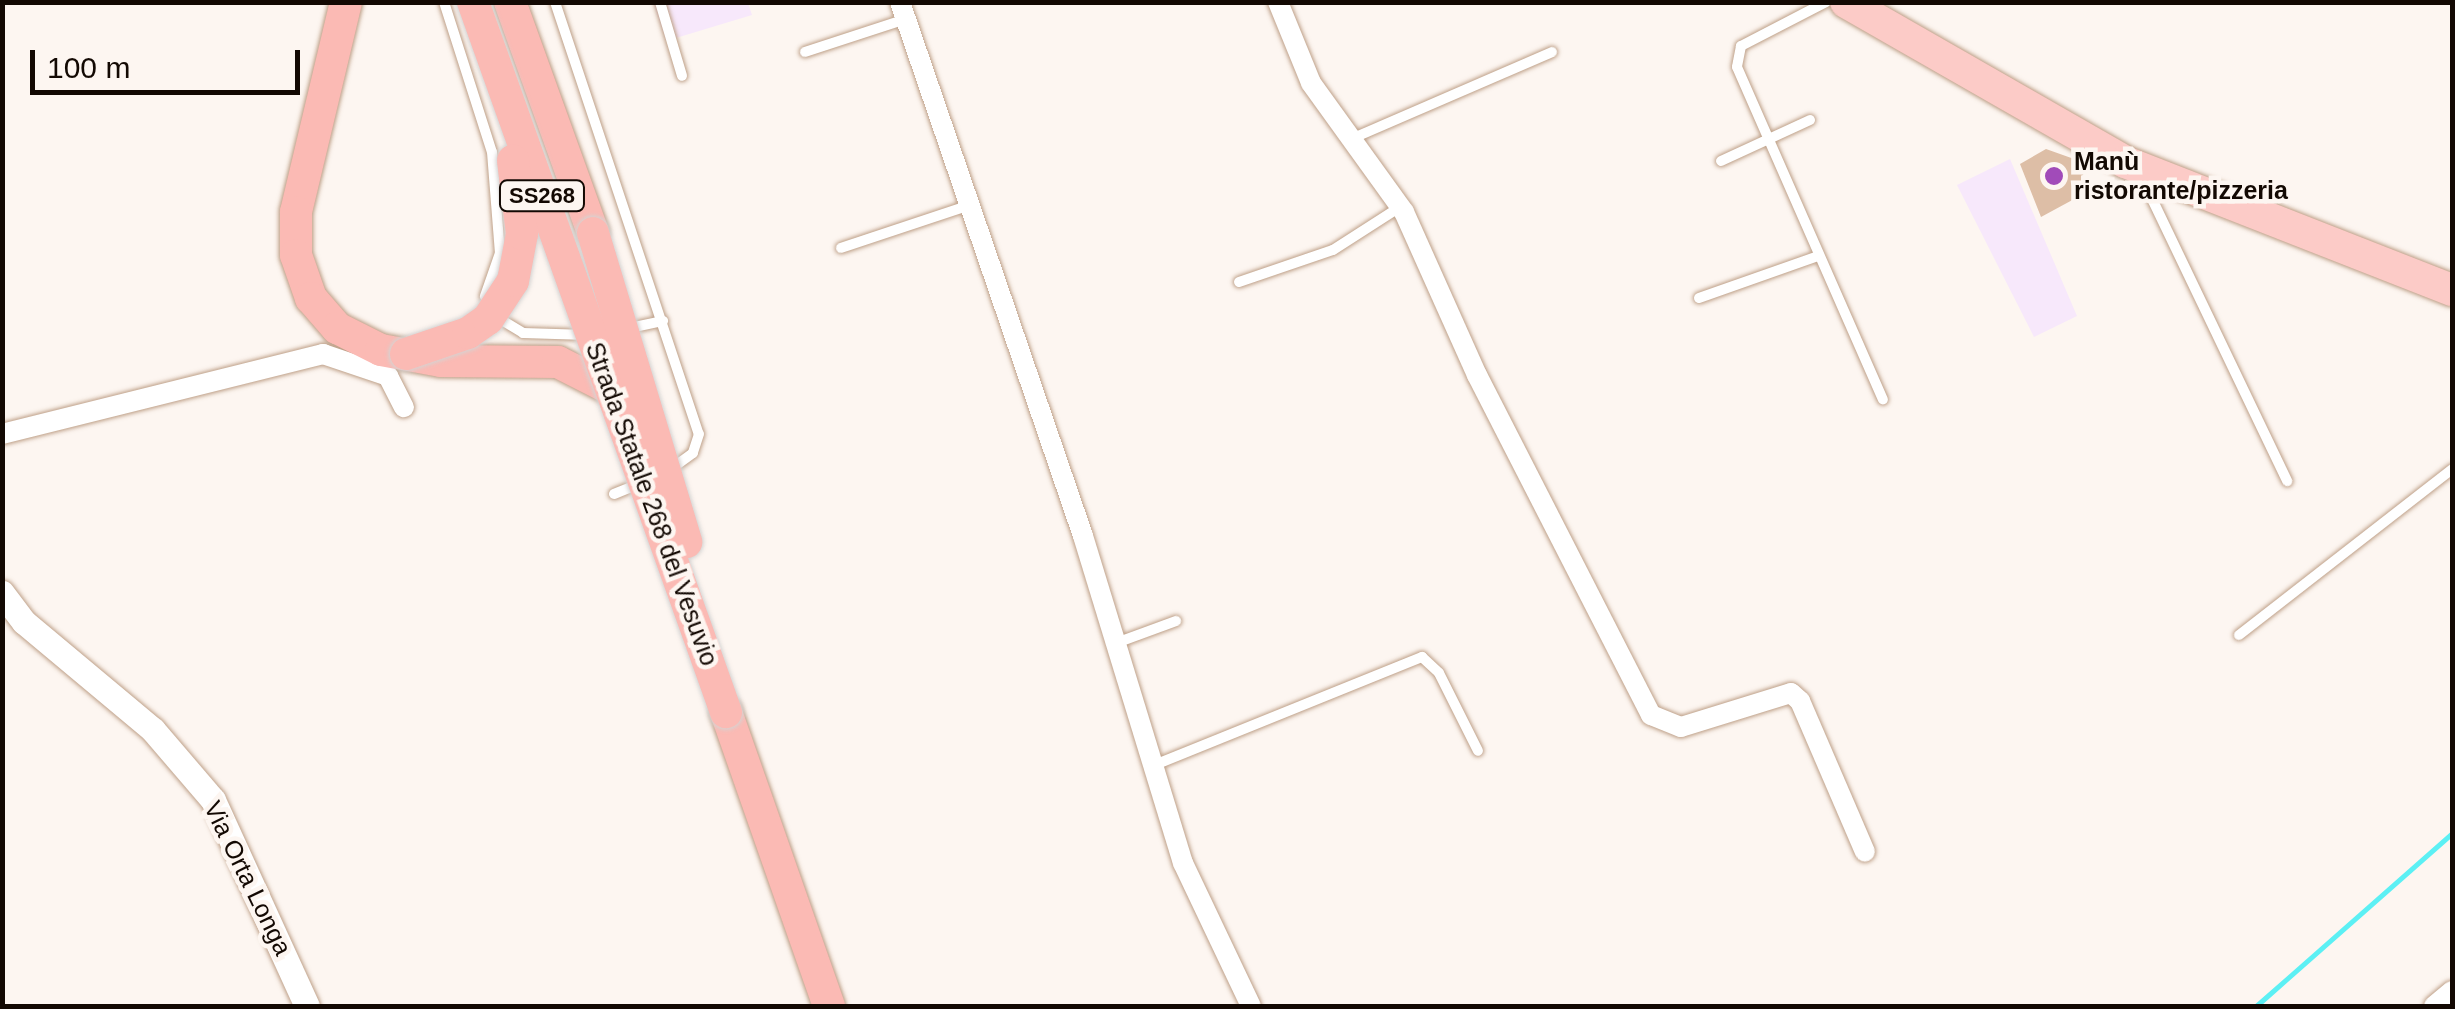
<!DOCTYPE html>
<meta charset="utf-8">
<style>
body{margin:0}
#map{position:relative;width:2455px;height:1009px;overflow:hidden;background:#fdf6f1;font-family:Helvetica,sans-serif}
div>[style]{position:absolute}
.industrial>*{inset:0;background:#f7e8fb}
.stream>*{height:5px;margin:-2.5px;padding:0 2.5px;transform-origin:2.5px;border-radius:2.5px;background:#5cf0f4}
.building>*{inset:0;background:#ddbea6}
.roads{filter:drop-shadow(0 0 2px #bea088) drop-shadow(0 0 2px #bea088)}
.service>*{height:10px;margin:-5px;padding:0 5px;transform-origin:5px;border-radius:5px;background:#fff}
.minor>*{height:20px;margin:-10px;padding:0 10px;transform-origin:10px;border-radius:10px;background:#fff}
.tertiary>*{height:25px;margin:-12.5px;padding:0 12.5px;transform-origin:12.5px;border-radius:12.5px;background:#fff}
.primary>*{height:32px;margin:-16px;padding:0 16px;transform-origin:16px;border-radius:16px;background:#fccbc7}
.trunk>*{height:32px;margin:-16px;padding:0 16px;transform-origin:16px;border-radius:16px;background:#fbbab4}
.bridges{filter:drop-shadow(0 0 2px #d5d3d2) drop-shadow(0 0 2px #d5d3d2)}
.trunk-bridge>*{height:32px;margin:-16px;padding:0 16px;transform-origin:16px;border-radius:16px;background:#fbbab4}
.dots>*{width:28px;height:28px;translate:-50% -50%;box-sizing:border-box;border:5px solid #fdf6f1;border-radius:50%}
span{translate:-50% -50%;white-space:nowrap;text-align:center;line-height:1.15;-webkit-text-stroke:9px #fdf6f1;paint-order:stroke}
.shield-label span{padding:2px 8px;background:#fdf6f1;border:2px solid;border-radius:8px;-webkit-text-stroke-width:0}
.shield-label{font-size:22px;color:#130903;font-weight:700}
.poi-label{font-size:25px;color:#130903;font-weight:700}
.left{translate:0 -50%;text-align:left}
.street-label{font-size:25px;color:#130903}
.frame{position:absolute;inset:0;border:5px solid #130903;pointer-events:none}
.scale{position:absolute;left:30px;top:50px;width:270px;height:45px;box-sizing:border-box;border:5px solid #130903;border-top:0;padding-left:12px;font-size:30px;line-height:35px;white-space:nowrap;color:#130903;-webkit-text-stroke:8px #fdf6f1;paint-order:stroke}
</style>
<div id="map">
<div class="industrial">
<div style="clip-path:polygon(653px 3px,748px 3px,752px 15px,666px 41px)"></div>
<div style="clip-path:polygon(2010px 159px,2077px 316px,2034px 337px,1957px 185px)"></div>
</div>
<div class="stream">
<div style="left:2256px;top:1006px;width:261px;rotate:-41.4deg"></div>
</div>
<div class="building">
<div style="clip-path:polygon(2046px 149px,2091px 165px,2081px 177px,2089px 191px,2041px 217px,2020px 164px)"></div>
</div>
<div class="roads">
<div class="service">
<div style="left:444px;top:2px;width:157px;rotate:72.3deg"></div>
<div style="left:492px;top:152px;width:101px;rotate:85.5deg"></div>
<div style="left:500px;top:253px;width:46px;rotate:109.2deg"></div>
<div style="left:555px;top:2px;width:455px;rotate:71.6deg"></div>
<div style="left:699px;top:434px;width:20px;rotate:108deg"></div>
<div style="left:693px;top:453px;width:29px;rotate:144deg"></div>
<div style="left:660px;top:2px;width:77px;rotate:73.4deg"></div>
<div style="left:1826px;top:2px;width:96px;rotate:152.6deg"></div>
<div style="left:1741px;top:46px;width:21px;rotate:101deg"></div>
<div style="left:1737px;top:67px;width:363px;rotate:66.3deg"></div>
<div style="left:805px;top:52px;width:106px;rotate:-18.1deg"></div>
<div style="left:1351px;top:139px;width:219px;rotate:-23.4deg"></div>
<div style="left:1721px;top:161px;width:98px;rotate:-24.7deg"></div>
<div style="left:2143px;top:180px;width:334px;rotate:64.4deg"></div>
<div style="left:841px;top:248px;width:139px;rotate:-18.4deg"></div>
<div style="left:1239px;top:282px;width:99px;rotate:-18.8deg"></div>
<div style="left:1333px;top:250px;width:80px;rotate:-32.7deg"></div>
<div style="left:1699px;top:298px;width:126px;rotate:-19.4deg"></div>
<div style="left:495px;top:316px;width:33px;rotate:31deg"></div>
<div style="left:523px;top:333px;width:65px;rotate:1.8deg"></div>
<div style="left:625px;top:329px;width:39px;rotate:-12deg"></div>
<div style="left:614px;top:494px;width:29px;rotate:-22deg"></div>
<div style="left:2239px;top:635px;width:270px;rotate:-37.9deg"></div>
<div style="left:1116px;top:643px;width:64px;rotate:-20.1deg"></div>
<div style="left:1157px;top:764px;width:286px;rotate:-22deg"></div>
<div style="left:1422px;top:657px;width:23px;rotate:43deg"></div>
<div style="left:1439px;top:673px;width:87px;rotate:63.4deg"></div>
</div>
<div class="minor">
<div style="left:900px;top:2px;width:564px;rotate:71.08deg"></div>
<div style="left:1083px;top:536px;width:342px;rotate:73deg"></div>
<div style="left:1183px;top:863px;width:158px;rotate:64.6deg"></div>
<div style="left:1278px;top:2px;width:87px;rotate:67.8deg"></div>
<div style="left:1311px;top:83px;width:159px;rotate:54.2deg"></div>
<div style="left:1404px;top:212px;width:179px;rotate:65.9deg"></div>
<div style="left:1477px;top:375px;width:382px;rotate:62.9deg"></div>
<div style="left:1651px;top:715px;width:32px;rotate:22deg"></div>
<div style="left:1681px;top:727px;width:115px;rotate:-17.2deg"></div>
<div style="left:1791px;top:693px;width:12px;rotate:42deg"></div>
<div style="left:1800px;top:701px;width:164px;rotate:66.7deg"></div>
<div style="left:2px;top:434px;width:331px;rotate:-14deg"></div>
<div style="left:323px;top:354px;width:69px;rotate:18.7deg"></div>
<div style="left:388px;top:376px;width:35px;rotate:63deg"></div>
<div style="left:2434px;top:1006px;width:23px;rotate:-40deg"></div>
</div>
<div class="tertiary">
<div style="left:2px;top:593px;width:36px;rotate:53deg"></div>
<div style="left:24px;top:622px;width:168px;rotate:39.9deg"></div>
<div style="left:153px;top:730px;width:92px;rotate:49.4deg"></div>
<div style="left:213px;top:800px;width:226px;rotate:65.5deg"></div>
</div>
<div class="primary">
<div style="left:1846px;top:2px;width:322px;rotate:29.8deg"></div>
<div style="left:2125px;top:162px;width:351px;rotate:21.4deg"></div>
</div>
<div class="trunk">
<div style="left:346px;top:2px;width:216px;rotate:103.4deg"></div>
<div style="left:296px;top:212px;width:43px;rotate:90deg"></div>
<div style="left:296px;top:255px;width:46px;rotate:70.8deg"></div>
<div style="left:311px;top:298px;width:40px;rotate:49deg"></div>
<div style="left:337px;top:328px;width:49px;rotate:26.6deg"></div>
<div style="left:381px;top:350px;width:61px;rotate:10.4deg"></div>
<div style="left:441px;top:361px;width:117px;rotate:0.5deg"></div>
<div style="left:558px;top:362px;width:59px;rotate:27deg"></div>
<div style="left:510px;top:2px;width:245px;rotate:70.2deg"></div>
<div style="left:726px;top:712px;width:312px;rotate:70.7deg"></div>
</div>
</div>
<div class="bridges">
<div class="trunk-bridge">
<div style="left:473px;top:2px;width:754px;rotate:70.39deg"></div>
<div style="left:593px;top:233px;width:323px;rotate:73.2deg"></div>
<div style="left:406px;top:354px;width:65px;rotate:-18.7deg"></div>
<div style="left:468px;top:333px;width:24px;rotate:-35deg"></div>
<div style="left:488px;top:319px;width:45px;rotate:-56.7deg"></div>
<div style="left:513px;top:281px;width:48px;rotate:-79.2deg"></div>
<div style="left:522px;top:234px;width:74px;rotate:-97deg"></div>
</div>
</div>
<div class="dots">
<div style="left:2054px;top:176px;background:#a14bb9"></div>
</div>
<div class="shield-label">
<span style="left:542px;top:196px">SS268</span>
</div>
<div class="poi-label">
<span class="left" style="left:2074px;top:176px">Manù<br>ristorante/pizzeria</span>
</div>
<div class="street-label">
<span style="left:652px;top:504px;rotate:70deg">Strada Statale 268 del Vesuvio</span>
<span style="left:248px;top:878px;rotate:64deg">Via Orta Longa</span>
</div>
<div class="frame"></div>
<div class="scale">100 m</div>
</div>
